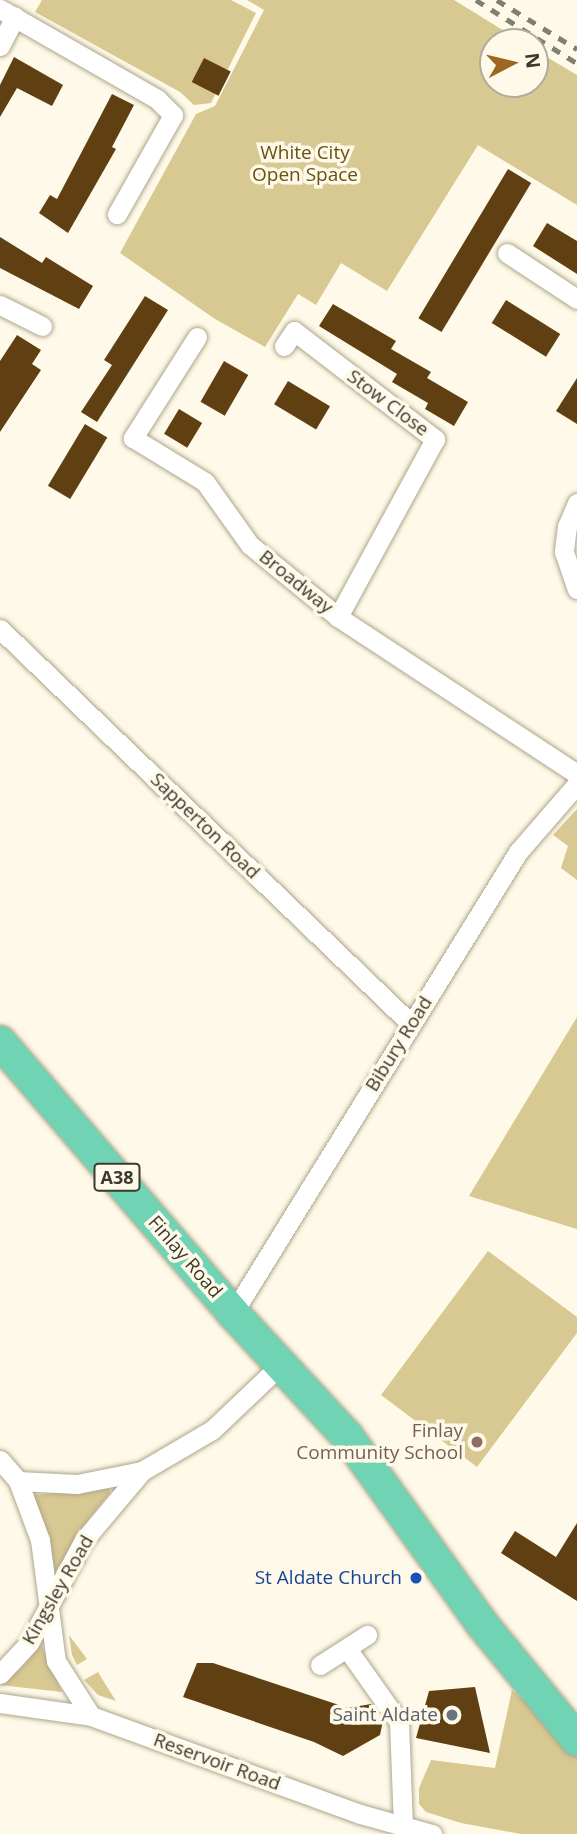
<!DOCTYPE html>
<style>
body{margin:0}
#map{position:relative;width:577px;height:1834px;overflow:hidden;background:#fef9e8;font-family:"Open Sans",sans-serif}
div>[style]{position:absolute}
.green>*{inset:0;background:#d8c892}
.building>*{inset:0;background:#604012;transform-origin:0 0}
.roads{filter:drop-shadow(0 0 2px #ada589) drop-shadow(0 0 2px #ada589)}
.minor>*{height:19px;margin:-9.5px;padding:0 9.5px;transform-origin:9.5px;border-radius:9.5px;background:#fff}
.trunk>*{height:32px;margin:-16px;padding:0 16px;transform-origin:16px;border-radius:16px;background:#70d4b4}
.rail>*{height:5px;margin-top:-2.5px;transform-origin:0;background:repeating-linear-gradient(90deg,#827e71 0 9px,transparent 0 18px)}
.dots>*{width:19px;height:19px;translate:-50% -50%;box-sizing:border-box;border:4px solid #fef9e8;border-radius:50%}
span{translate:-50% -50%;white-space:nowrap;text-align:center;line-height:1.15;-webkit-text-stroke:7px #fef9e8;paint-order:stroke}
.shield-label span{padding:2px 5px;background:#fef9e8;border:2px solid;border-radius:5px;-webkit-text-stroke-width:0}
.shield-label{font-size:18px;color:#3c392d;font-weight:700}
.park-label{font-size:19px;color:#645311}
.street-label{font-size:19px;color:#3c392d}
.education-label{font-size:19px;color:#785e54}
.right{translate:-100% -50%;text-align:right}
.transit-label{font-size:19px;color:#164399}
.worship-label{font-size:19px;color:#5b616d}
.north{position:absolute;left:479px;top:28px;width:70px;height:70px;box-sizing:border-box;background:#fef9e8;border:2px solid #b0ac9d;border-radius:50%;rotate:83deg;font-size:19px;font-weight:700;line-height:28px;text-align:center;color:#3c392d}
.north::after{content:'';display:block;margin:auto;width:24px;height:32px;background:#9c6720;clip-path:polygon(50% 0,100% 100%,50% 72%,0 100%)}
</style>
<div id="map">
<div class="green">
<div style="clip-path:polygon(42px 0,231px 0,256px 13px,211px 103px,194px 105px,180px 92px,35px 12px)"></div>
<div style="clip-path:polygon(247px 0,454px 0,522px 42px,493px 42px,493px 84px,535px 84px,535px 50px,577px 75px,577px 205px,478px 145px,387px 291px,341px 263px,316px 305px,298px 294px,265px 347px,215px 319px,120px 253px,196px 114px,215px 106px,264px 10px)"></div>
<div style="clip-path:polygon(577px 809px,577px 880px,561px 868px,568px 846px,553px 835px)"></div>
<div style="clip-path:polygon(577px 1017px,577px 1229px,469px 1196px)"></div>
<div style="clip-path:polygon(488px 1251px,577px 1317px,577px 1333px,477px 1467px,381px 1395px)"></div>
<div style="clip-path:polygon(109px 1488px,110px 1493px,81px 1529px,57px 1571px,54px 1570px,34px 1495px)"></div>
<div style="clip-path:polygon(69px 1635px,87px 1659px,77px 1665px,72px 1655px)"></div>
<div style="clip-path:polygon(41px 1644px,62px 1692px,0 1685px,22px 1667px)"></div>
<div style="clip-path:polygon(98px 1672px,104px 1682px,116px 1701px,98px 1695px,84px 1680px)"></div>
<div style="clip-path:polygon(512px 1690px,577px 1748px,577px 1834px,521px 1834px,461px 1823px,426px 1812px,419px 1804px,419px 1788px,431px 1760px,495px 1768px)"></div>
</div>
<div class="building">
<div style="clip-path:polygon(14px 57px,63px 85px,52px 106px,17px 88px,0 117px,0 85px)"></div>
<div style="left:204px;top:58px;width:30px;height:27px;rotate:27deg"></div>
<div style="clip-path:polygon(112px 94px,134px 105px,112px 147px,116px 149px,68px 233px,39px 213px,50px 195px,57px 199px)"></div>
<div style="left:508px;top:169px;width:27px;height:174px;rotate:31deg"></div>
<div style="clip-path:polygon(547px 223px,577px 241px,577px 274px,533px 246px)"></div>
<div style="clip-path:polygon(0 237px,42px 263px,46px 257px,93px 286px,79px 309px,0 268px)"></div>
<div style="clip-path:polygon(145px 296px,168px 310px,97px 422px,81px 412px,112px 365px,104px 360px)"></div>
<div style="left:506px;top:300px;width:64px;height:27px;rotate:32deg"></div>
<div style="clip-path:polygon(333px 304px,396px 341px,391px 349px,431px 372px,427px 378px,468px 402px,454px 426px,425px 409px,428px 403px,392px 382px,397px 374px,319px 326px)"></div>
<div style="clip-path:polygon(17px 335px,41px 350px,32px 364px,41px 370px,0 432px,0 361px)"></div>
<div style="left:224px;top:361px;width:28px;height:47px;rotate:30deg"></div>
<div style="clip-path:polygon(577px 378px,577px 424px,556px 411px)"></div>
<div style="left:288px;top:381px;width:49px;height:27px;rotate:31deg"></div>
<div style="left:179px;top:409px;width:27px;height:29px;rotate:31deg"></div>
<div style="left:85px;top:424px;width:26px;height:72px;rotate:31deg"></div>
<div style="clip-path:polygon(577px 1523px,577px 1601px,501px 1553px,515px 1531px,556px 1557px)"></div>
<div style="clip-path:polygon(197px 1663px,213px 1663px,348px 1708px,371px 1704px,383px 1721px,380px 1735px,343px 1756px,314px 1742px,183px 1697px)"></div>
<div style="clip-path:polygon(475px 1687px,490px 1753px,416px 1738px,429px 1691px)"></div>
</div>
<div class="roads">
<div class="minor">
<div style="left:0;top:9px;width:181px;rotate:29.8deg"></div>
<div style="left:157px;top:99px;width:23px;rotate:45deg"></div>
<div style="left:173px;top:115px;width:114px;rotate:119.5deg"></div>
<div style="left:0;top:46px;width:33px;rotate:-63deg"></div>
<div style="left:507px;top:253px;width:84px;rotate:33.3deg"></div>
<div style="left:0;top:305px;width:47px;rotate:26.6deg"></div>
<div style="left:197px;top:337px;width:120px;rotate:122.4deg"></div>
<div style="left:133px;top:438px;width:84px;rotate:31.4deg"></div>
<div style="left:205px;top:482px;width:77px;rotate:54.5deg"></div>
<div style="left:250px;top:545px;width:114px;rotate:39.3deg"></div>
<div style="left:338px;top:617px;width:286px;rotate:33.3deg"></div>
<div style="left:284px;top:346px;width:18px;rotate:-56deg"></div>
<div style="left:294px;top:331px;width:178px;rotate:37.5deg"></div>
<div style="left:435px;top:439px;width:203px;rotate:118.6deg"></div>
<div style="left:577px;top:503px;width:25px;rotate:113deg"></div>
<div style="left:567px;top:526px;width:26px;rotate:97deg"></div>
<div style="left:564px;top:552px;width:39px;rotate:71deg"></div>
<div style="left:0;top:629px;width:570px;rotate:43.86deg"></div>
<div style="left:233px;top:1313px;width:542px;rotate:-58.27deg"></div>
<div style="left:518px;top:852px;width:90px;rotate:-49.1deg"></div>
<div style="left:0;top:1460px;width:28px;rotate:49deg"></div>
<div style="left:18px;top:1481px;width:63px;rotate:69.6deg"></div>
<div style="left:40px;top:1540px;width:122px;rotate:82.5deg"></div>
<div style="left:56px;top:1661px;width:65px;rotate:57.5deg"></div>
<div style="left:18px;top:1481px;width:59px;rotate:2.9deg"></div>
<div style="left:77px;top:1484px;width:66px;rotate:-11.3deg"></div>
<div style="left:348px;top:1650px;width:88px;rotate:54.7deg"></div>
<div style="left:399px;top:1722px;width:104px;rotate:87.8deg"></div>
<div style="left:320px;top:1665px;width:56px;rotate:-32.6deg"></div>
<div style="left:0;top:1674px;width:42px;rotate:-46.9deg"></div>
<div style="left:29px;top:1643px;width:117px;rotate:-61.9deg"></div>
<div style="left:84px;top:1540px;width:90px;rotate:-50deg"></div>
<div style="left:142px;top:1471px;width:81px;rotate:-30.4deg"></div>
<div style="left:212px;top:1430px;width:84px;rotate:-43.6deg"></div>
<div style="left:0;top:1703px;width:92px;rotate:8.1deg"></div>
<div style="left:91px;top:1716px;width:286px;rotate:20deg"></div>
<div style="left:360px;top:1814px;width:75px;rotate:15.5deg"></div>
</div>
<div class="trunk">
<div style="left:0;top:1042px;width:357px;rotate:49.3deg"></div>
<div style="left:233px;top:1313px;width:168px;rotate:47.2deg"></div>
<div style="left:347px;top:1436px;width:231px;rotate:54.3deg"></div>
<div style="left:482px;top:1624px;width:150px;rotate:50.7deg"></div>
</div>
</div>
<div class="rail">
<div style="left:476px;top:0;width:119px;rotate:32deg"></div>
<div style="left:497px;top:0;width:94px;rotate:31.5deg"></div>
</div>
<div class="dots">
<div style="left:477px;top:1442px;background:#8d6e63"></div>
<div style="left:416px;top:1578px;background:#1a4fb4"></div>
<div style="left:452px;top:1715px;background:#6b7280"></div>
</div>
<div class="shield-label">
<span style="left:117px;top:1177px">A38</span>
</div>
<div class="park-label">
<span style="left:305px;top:164px">White City<br>Open Space</span>
</div>
<div class="street-label">
<span style="left:388px;top:403px;rotate:37deg">Stow Close</span>
<span style="left:296px;top:582px;rotate:39deg">Broadway</span>
<span style="left:205px;top:826px;rotate:44deg">Sapperton Road</span>
<span style="left:399px;top:1044px;rotate:-58deg">Bibury Road</span>
<span style="left:185px;top:1257px;rotate:49deg">Finlay Road</span>
<span style="left:58px;top:1590px;rotate:-60deg">Kingsley Road</span>
<span style="left:217px;top:1762px;rotate:20deg">Reservoir Road</span>
</div>
<div class="education-label">
<span class="right" style="left:463px;top:1442px">Finlay<br>Community School</span>
</div>
<div class="transit-label">
<span class="right" style="left:402px;top:1578px">St Aldate Church</span>
</div>
<div class="worship-label">
<span class="right" style="left:438px;top:1715px">Saint Aldate</span>
</div>
<div class="north">N</div>
</div>
